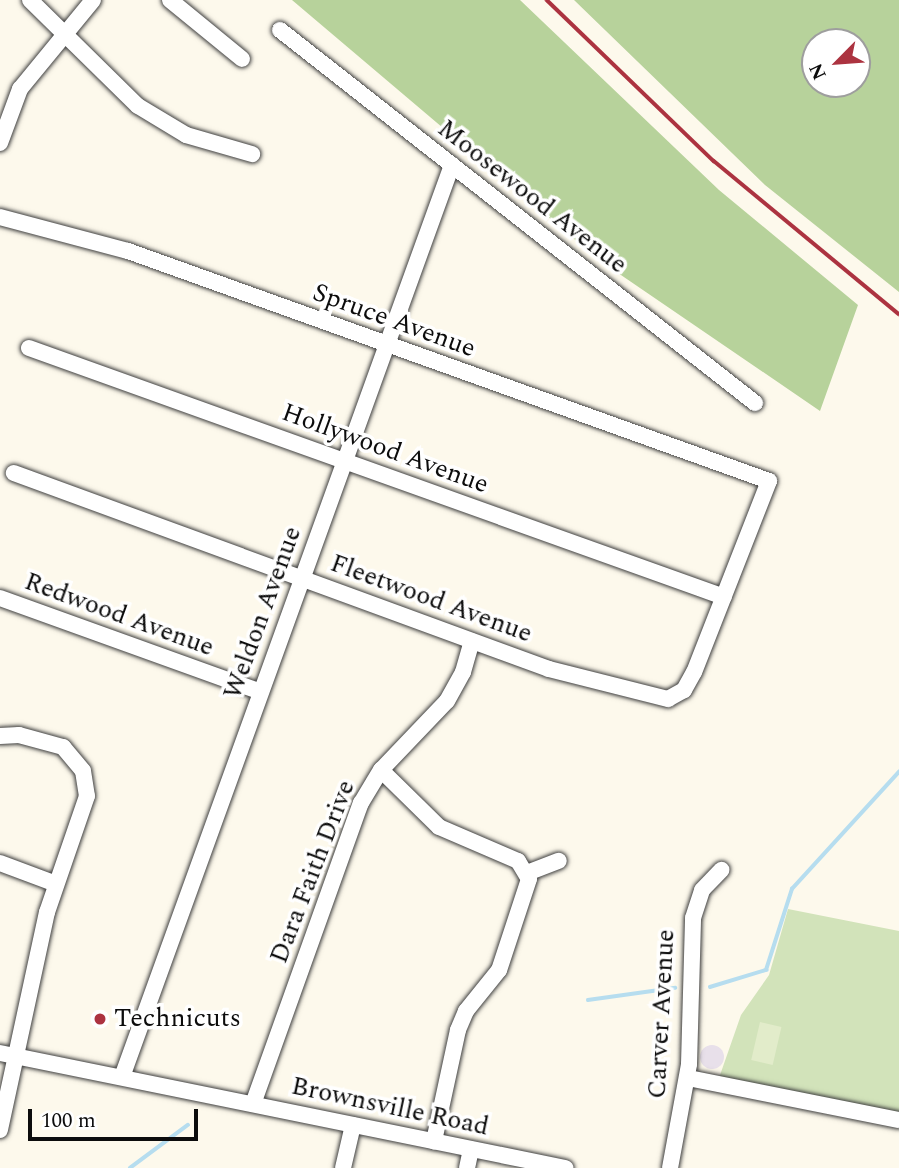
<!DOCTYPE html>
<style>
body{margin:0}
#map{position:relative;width:899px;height:1168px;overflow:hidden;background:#fdf9ec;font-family:Spectral,serif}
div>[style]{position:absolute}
.industrial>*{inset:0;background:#e8e0ea}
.round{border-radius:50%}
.green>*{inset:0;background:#d2e3ba}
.forest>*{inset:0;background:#b7d29b}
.pitch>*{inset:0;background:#e2ecca;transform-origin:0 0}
.stream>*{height:3.5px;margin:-1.75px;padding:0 1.75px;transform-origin:1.75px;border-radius:1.75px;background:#b6ddef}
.roads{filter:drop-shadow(0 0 2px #3f3f3f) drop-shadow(0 0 2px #3f3f3f)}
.minor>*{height:16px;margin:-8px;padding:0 8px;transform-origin:8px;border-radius:8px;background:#fff}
.rail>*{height:3.5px;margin:-1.75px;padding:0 1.75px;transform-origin:1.75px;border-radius:1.75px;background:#ac3340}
.dots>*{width:19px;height:19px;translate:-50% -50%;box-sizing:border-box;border:4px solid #fff;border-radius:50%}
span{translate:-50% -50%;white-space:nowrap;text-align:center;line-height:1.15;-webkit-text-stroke:7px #fff;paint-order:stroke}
.street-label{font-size:26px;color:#0c0c0c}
.poi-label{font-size:26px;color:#0c0c0c}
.left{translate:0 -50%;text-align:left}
.north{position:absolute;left:801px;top:28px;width:70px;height:70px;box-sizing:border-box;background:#fff;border:2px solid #9e9e9e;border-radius:50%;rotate:245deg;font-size:19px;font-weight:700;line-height:28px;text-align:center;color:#0c0c0c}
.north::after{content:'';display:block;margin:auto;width:24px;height:32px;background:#ac3340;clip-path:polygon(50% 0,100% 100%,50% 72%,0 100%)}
.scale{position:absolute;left:28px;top:1109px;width:170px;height:32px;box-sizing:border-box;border:4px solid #0c0c0c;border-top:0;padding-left:9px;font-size:21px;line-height:24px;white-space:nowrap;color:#0c0c0c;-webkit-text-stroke:5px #fff;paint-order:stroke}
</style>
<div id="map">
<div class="industrial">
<div class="round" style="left:700px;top:1045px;width:24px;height:24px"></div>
</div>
<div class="green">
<div style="clip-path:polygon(788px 909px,899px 931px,899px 1115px,719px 1078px,741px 1015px,769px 975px)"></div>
</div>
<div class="forest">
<div style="clip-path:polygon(292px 0,520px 0,719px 190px,858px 305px,820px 411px,599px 260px)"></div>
<div style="clip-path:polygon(evenodd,574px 0,899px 0,899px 292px,765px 185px,574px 0,857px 42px,857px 84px,815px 84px,815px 42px,857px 42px)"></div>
</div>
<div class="pitch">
<div style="left:760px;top:1022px;width:22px;height:39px;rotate:13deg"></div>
</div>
<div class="stream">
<div style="left:710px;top:987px;width:59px;rotate:-16.9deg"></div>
<div style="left:766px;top:970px;width:85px;rotate:-72.2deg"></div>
<div style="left:792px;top:889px;width:159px;rotate:-47.6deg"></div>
<div style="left:588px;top:1000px;width:88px;rotate:-7.9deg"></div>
<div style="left:130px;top:1168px;width:72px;rotate:-36.6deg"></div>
</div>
<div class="roads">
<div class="minor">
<div style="left:30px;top:0;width:151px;rotate:44.5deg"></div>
<div style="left:138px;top:106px;width:56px;rotate:31.1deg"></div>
<div style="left:186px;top:135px;width:69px;rotate:16.1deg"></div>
<div style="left:170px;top:0;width:93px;rotate:39.3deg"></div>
<div style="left:280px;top:30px;width:604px;rotate:38.14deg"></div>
<div style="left:0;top:143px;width:58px;rotate:-69.7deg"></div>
<div style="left:20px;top:89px;width:115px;rotate:-50.6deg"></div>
<div style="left:0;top:217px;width:132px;rotate:14.9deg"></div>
<div style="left:128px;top:251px;width:681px;rotate:19.74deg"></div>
<div style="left:769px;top:481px;width:205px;rotate:111.4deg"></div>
<div style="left:694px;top:672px;width:21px;rotate:119deg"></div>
<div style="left:684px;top:690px;width:18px;rotate:151deg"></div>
<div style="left:668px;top:699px;width:123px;rotate:-165.9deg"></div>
<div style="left:549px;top:669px;width:570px;rotate:-159.88deg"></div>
<div style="left:29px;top:348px;width:738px;rotate:19.71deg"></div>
<div style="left:0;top:598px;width:277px;rotate:19.8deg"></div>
<div style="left:0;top:736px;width:19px;rotate:-3deg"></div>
<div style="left:19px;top:735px;width:46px;rotate:15.3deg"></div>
<div style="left:63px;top:747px;width:31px;rotate:50deg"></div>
<div style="left:83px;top:771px;width:25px;rotate:81deg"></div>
<div style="left:87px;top:796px;width:123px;rotate:109deg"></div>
<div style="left:47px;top:912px;width:223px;rotate:102.2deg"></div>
<div style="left:381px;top:770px;width:81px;rotate:44.5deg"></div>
<div style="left:439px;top:827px;width:86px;rotate:23.3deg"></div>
<div style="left:518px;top:861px;width:21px;rotate:59deg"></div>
<div style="left:529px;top:879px;width:96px;rotate:108.2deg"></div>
<div style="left:499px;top:970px;width:53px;rotate:128.8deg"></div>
<div style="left:466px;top:1011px;width:21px;rotate:113deg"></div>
<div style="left:458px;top:1030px;width:114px;rotate:102.2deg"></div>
<div style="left:0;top:863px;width:60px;rotate:20.6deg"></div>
<div style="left:527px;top:873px;width:34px;rotate:-21deg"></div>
<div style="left:0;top:1053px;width:577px;rotate:11.5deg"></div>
<div style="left:122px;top:1077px;width:970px;rotate:-70.11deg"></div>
<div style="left:688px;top:1078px;width:215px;rotate:11.3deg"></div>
<div style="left:253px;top:1104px;width:320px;rotate:-70.3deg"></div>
<div style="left:361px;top:803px;width:39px;rotate:-59deg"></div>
<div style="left:381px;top:770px;width:95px;rotate:-46.3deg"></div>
<div style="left:447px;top:701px;width:33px;rotate:-61deg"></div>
<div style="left:463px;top:672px;width:32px;rotate:-74deg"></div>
<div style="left:343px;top:1168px;width:44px;rotate:-76.9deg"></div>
<div style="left:467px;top:1168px;width:19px;rotate:-78deg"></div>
<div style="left:670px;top:1168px;width:106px;rotate:-79.6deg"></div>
<div style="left:689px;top:1064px;width:146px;rotate:-88.4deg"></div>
<div style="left:693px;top:918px;width:29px;rotate:-72deg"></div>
<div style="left:702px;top:890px;width:28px;rotate:-46deg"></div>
</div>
</div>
<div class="rail">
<div style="left:547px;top:0;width:232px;rotate:44deg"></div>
<div style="left:714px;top:161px;width:240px;rotate:39.6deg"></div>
</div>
<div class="dots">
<div style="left:100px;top:1019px;background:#ac3340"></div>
</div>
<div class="street-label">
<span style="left:532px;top:197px;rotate:38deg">Moosewood Avenue</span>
<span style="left:394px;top:321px;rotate:20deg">Spruce Avenue</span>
<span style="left:385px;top:449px;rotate:20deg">Hollywood Avenue</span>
<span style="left:431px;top:599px;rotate:20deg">Fleetwood Avenue</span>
<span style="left:263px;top:613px;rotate:-70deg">Weldon Avenue</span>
<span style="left:119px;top:615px;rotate:20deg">Redwood Avenue</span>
<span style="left:313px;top:872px;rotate:-69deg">Dara Faith Drive</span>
<span style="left:662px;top:1014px;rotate:-87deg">Carver Avenue</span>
<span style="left:390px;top:1107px;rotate:12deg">Brownsville Road</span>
</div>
<div class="poi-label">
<span class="left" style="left:114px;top:1019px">Technicuts</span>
</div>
<div class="north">N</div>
<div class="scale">100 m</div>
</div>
